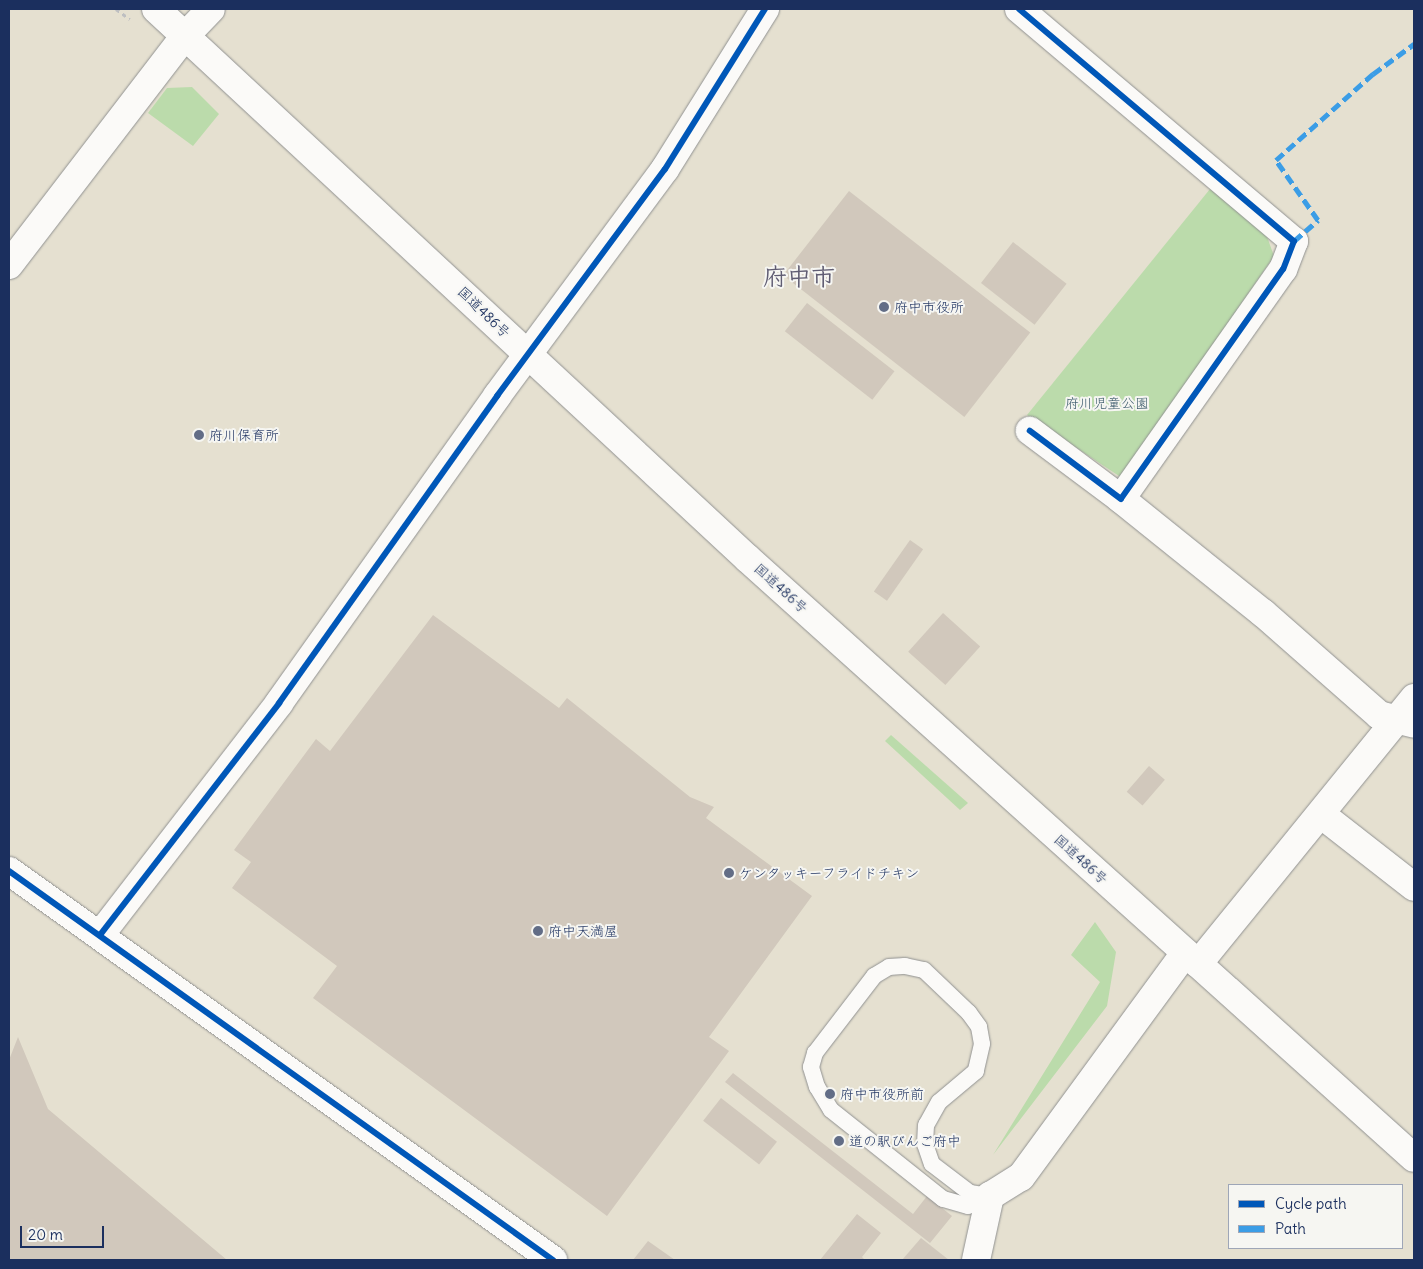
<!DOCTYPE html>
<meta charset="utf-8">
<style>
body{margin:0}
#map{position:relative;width:1423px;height:1269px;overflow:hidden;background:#e5e0d0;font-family:Delius,"Klee One",sans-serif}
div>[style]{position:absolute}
.green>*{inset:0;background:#bbdbab}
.building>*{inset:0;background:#d1c8bc;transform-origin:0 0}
.path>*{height:3px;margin-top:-1.5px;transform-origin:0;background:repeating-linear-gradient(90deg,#bebfc1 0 4px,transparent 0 8px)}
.roads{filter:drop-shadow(0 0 1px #909191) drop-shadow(0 0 1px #909191)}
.lane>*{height:16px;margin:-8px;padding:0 8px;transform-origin:8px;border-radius:8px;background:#fbfaf8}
.street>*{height:28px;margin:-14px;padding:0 14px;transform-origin:14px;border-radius:14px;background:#fbfaf8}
.secondary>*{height:28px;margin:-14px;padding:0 14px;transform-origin:14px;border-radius:14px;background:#fbfaf8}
.highway>*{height:28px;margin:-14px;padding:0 14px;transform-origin:14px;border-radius:14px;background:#fbfaf8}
.quiet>*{height:5px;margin-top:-2.5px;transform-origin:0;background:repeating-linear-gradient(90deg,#3b9de6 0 10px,transparent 0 15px)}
.cycleway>*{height:6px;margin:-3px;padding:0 3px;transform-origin:3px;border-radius:3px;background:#0057b8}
.dots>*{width:14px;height:14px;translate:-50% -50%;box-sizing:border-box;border:2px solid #f6f6f2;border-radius:50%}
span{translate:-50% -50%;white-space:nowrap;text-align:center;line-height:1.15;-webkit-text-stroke:4px #f6f6f2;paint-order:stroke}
.poi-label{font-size:14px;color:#1b2f5e}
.left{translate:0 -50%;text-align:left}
.street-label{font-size:14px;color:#1b2f5e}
.park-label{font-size:14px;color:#3a596a}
.town-label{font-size:24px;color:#605d73;font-weight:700}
.frame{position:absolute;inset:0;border:10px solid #1b2f5e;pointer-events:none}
.legend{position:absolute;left:1228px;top:1184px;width:175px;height:65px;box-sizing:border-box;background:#f6f6f2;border:1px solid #9ea6b7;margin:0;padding:6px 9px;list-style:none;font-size:15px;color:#1b2f5e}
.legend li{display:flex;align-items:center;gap:10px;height:25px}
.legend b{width:25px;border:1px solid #9ea6b7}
.scale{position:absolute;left:20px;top:1226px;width:84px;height:22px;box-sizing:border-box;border:2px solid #1b2f5e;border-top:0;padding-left:6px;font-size:15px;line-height:18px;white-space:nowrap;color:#1b2f5e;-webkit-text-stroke:4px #f6f6f2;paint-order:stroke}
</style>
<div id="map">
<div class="green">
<div style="clip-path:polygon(192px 87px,219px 114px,193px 146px,148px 113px,167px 88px)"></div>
<div style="clip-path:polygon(1210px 189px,1266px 234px,1274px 256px,1122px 478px,1027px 415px)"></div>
<div style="clip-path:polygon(891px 735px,968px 803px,960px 810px,885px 741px)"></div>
<div style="clip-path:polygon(1095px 922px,1116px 952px,1107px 1006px,993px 1155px,1100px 982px,1071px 955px)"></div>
</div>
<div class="building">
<div style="left:849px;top:191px;width:230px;height:107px;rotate:38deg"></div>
<div style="left:1013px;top:242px;width:68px;height:52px;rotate:38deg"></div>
<div style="left:807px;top:303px;width:111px;height:36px;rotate:38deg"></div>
<div style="left:910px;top:540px;width:16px;height:63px;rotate:35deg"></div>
<div style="left:943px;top:613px;width:50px;height:52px;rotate:42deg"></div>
<div style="clip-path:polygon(433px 615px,559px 708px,567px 698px,690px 797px,714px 807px,706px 818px,812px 896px,709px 1037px,729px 1051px,607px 1216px,313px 998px,337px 966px,232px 888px,251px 862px,234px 850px,316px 739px,330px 751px)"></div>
<div style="left:1149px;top:766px;width:21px;height:34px;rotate:41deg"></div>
<div style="clip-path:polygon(18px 1037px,48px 1109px,227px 1260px,9px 1260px,9px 1060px)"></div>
<div style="clip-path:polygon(733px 1073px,913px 1214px,927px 1196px,952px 1216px,930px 1243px,725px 1082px)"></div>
<div style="left:721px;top:1098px;width:71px;height:29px;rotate:38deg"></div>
<div style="clip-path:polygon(857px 1214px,881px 1233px,862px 1257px,865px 1260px,820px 1260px)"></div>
<div style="clip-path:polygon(921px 1238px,949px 1260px,902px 1260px)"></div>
<div style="clip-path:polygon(648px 1241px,675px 1260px,633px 1260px)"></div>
</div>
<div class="path">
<div style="left:116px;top:9px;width:17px;rotate:36deg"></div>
</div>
<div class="roads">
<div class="lane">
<div style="left:905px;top:966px;width:19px;rotate:12deg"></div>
<div style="left:924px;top:970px;width:62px;rotate:43.7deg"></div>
<div style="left:969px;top:1013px;width:17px;rotate:54deg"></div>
<div style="left:979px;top:1027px;width:17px;rotate:80deg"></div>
<div style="left:982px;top:1044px;width:28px;rotate:103deg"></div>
<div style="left:976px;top:1071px;width:48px;rotate:140deg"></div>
<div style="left:939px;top:1102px;width:26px;rotate:119deg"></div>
<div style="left:926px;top:1125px;width:19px;rotate:93deg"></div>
<div style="left:925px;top:1144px;width:21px;rotate:71deg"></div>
<div style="left:932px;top:1164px;width:48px;rotate:37.3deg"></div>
<div style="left:970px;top:1193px;width:20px;rotate:9deg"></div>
<div style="left:990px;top:1196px;width:24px;rotate:156deg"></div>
<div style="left:968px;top:1206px;width:26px;rotate:-164deg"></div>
<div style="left:943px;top:1199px;width:143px;rotate:-141.5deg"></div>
<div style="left:831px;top:1110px;width:27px;rotate:-121deg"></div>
<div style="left:817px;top:1087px;width:21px;rotate:-107deg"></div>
<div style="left:811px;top:1067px;width:15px;rotate:-74deg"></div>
<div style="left:815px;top:1053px;width:97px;rotate:-52.5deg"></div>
<div style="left:874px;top:976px;width:17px;rotate:-31deg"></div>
<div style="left:889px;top:967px;width:16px;rotate:-4deg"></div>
</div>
<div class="street">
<div style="left:1019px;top:9px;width:360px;rotate:40.2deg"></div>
<div style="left:1294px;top:241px;width:30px;rotate:111deg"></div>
<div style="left:1283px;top:269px;width:281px;rotate:125.2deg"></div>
<div style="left:1121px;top:499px;width:114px;rotate:-143.2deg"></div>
<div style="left:9px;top:265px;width:289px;rotate:-52.5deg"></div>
<div style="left:185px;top:36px;width:37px;rotate:-46deg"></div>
<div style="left:1121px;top:499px;width:182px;rotate:38.8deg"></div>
<div style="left:1263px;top:613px;width:154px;rotate:41.3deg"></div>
<div style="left:1379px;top:715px;width:36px;rotate:14deg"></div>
<div style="left:1322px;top:815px;width:117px;rotate:38deg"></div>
<div style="left:9px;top:871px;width:669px;rotate:35.57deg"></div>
<div style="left:100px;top:935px;width:293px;rotate:-52.3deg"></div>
<div style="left:279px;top:703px;width:377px;rotate:-54.6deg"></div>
<div style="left:497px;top:396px;width:282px;rotate:-53.5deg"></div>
<div style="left:665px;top:169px;width:189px;rotate:-58deg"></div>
<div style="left:1198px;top:964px;width:343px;rotate:-50.9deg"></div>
<div style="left:976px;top:1260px;width:66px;rotate:-77.7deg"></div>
</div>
<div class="secondary">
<div style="left:990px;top:1196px;width:36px;rotate:-32deg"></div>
<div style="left:1021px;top:1177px;width:278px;rotate:-53.8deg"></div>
</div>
<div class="highway">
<div style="left:156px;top:9px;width:807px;rotate:42.89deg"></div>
<div style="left:747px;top:558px;width:897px;rotate:41.97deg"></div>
</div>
</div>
<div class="quiet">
<div style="left:1294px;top:241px;width:32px;rotate:-41deg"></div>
<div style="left:1318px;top:220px;width:73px;rotate:-125deg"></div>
<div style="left:1276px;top:160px;width:130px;rotate:-41.6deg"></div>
<div style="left:1373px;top:74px;width:51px;rotate:-36.2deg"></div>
</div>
<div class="cycleway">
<div style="left:1019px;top:9px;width:360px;rotate:40.2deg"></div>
<div style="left:1294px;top:241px;width:30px;rotate:111deg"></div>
<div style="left:1283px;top:269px;width:281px;rotate:125.2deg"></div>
<div style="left:1121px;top:499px;width:114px;rotate:-143.2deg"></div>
<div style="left:9px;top:871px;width:669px;rotate:35.57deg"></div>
<div style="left:100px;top:935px;width:293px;rotate:-52.3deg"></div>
<div style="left:279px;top:703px;width:377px;rotate:-54.6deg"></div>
<div style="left:497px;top:396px;width:282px;rotate:-53.5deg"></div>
<div style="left:665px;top:169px;width:189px;rotate:-58deg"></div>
</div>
<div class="dots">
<div style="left:884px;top:307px;background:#626d86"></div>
<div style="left:199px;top:435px;background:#626d86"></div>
<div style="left:729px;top:873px;background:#626d86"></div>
<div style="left:538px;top:931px;background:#626d86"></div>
<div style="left:830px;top:1094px;background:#626d86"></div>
<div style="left:839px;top:1141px;background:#626d86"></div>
</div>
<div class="poi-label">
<span class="left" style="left:894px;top:307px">府中市役所</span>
<span class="left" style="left:209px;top:435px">府川保育所</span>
<span class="left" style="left:739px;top:873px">ケンタッキーフライドチキン</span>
<span class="left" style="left:548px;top:931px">府中天満屋</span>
<span class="left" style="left:840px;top:1094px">府中市役所前</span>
<span class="left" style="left:849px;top:1141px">道の駅びんご府中</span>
</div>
<div class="street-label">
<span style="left:484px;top:312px;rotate:44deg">国道486号</span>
<span style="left:781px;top:588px;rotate:42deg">国道486号</span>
<span style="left:1081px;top:859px;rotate:42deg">国道486号</span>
</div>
<div class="park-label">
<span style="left:1107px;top:403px">府川児童公園</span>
</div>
<div class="town-label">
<span style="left:799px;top:277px">府中市</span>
</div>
<div class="frame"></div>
<ul class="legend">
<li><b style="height:6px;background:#0057b8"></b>Cycle path</li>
<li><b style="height:6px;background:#3b9de6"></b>Path</li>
</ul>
<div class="scale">20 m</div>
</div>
